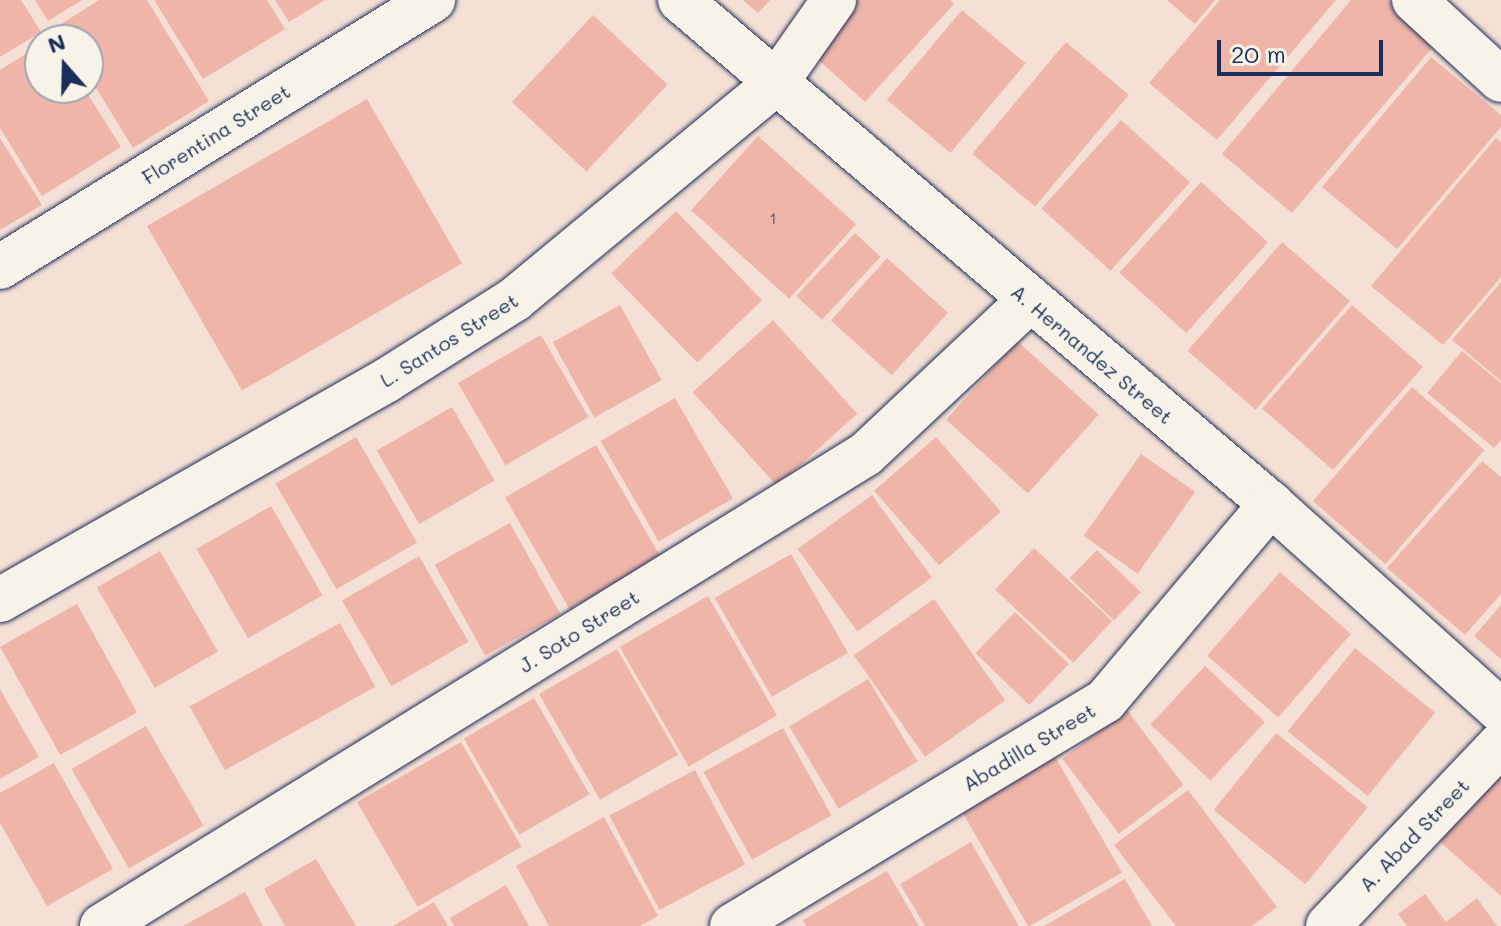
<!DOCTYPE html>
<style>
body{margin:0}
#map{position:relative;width:1501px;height:926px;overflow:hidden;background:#f5e0d5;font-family:Mali,sans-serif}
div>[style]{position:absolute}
.building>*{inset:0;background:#efb5a9;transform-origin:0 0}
.roads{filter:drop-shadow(0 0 2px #1b2f5e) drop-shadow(0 0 2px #1b2f5e)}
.street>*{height:44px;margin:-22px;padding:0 22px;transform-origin:22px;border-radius:22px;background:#f7f3e8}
span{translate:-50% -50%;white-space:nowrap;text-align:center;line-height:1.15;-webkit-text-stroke:6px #f7f3e8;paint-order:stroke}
.number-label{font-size:16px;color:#505071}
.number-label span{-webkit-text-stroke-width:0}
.street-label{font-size:20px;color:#1b2f5e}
.north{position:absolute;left:24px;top:24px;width:80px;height:80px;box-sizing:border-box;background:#f7f3e8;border:2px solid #9fa5b1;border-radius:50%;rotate:340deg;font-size:22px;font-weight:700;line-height:32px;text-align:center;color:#1b2f5e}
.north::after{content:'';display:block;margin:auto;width:28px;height:36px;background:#1b2f5e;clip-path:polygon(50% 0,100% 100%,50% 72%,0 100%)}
.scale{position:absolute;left:1217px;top:40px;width:166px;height:36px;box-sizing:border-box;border:4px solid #1b2f5e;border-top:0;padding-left:10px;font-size:24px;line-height:28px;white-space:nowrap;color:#1b2f5e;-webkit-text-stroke:6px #f7f3e8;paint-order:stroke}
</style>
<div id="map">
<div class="building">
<div style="clip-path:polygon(0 0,21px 0,41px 32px,0 57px)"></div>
<div style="clip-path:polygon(35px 0,82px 0,48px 21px)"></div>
<div style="clip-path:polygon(99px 0,147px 0,209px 101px,133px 148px,88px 75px,88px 40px,66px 40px,58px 26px)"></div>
<div style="clip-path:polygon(154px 0,267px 0,285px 29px,203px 79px)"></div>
<div style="clip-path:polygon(275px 0,325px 0,289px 22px)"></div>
<div style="clip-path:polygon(743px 0,770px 0,758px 13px)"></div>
<div style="clip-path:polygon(822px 0,950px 0,954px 4px,865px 102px,791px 35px)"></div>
<div style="clip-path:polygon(1167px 0,1215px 0,1195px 24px)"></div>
<div style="clip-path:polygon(1220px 0,1336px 0,1217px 140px,1149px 83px)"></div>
<div style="clip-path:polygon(1351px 0,1388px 0,1438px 41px,1292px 213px,1222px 154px)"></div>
<div style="left:962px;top:10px;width:83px;height:117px;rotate:40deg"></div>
<div style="left:593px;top:15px;width:102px;height:119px;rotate:43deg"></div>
<div style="left:1066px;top:42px;width:82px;height:146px;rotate:40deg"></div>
<div style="clip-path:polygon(40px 45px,40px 88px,84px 88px,121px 147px,42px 196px,0 128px,0 70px)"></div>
<div style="clip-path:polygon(1431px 57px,1501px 115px,1501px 127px,1397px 249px,1322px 187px)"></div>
<div style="left:367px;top:99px;width:190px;height:254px;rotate:60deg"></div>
<div style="left:1121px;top:120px;width:93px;height:119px;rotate:42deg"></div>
<div style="left:758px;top:136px;width:132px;height:100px;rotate:42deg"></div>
<div style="clip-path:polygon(0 138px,42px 205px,0 230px)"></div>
<div style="clip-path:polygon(1496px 138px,1501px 142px,1501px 277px,1443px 345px,1371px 286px)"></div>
<div style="left:1201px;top:182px;width:90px;height:122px;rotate:42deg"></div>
<div style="left:676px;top:211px;width:124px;height:90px;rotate:46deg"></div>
<div style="left:855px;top:233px;width:35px;height:86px;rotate:43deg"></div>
<div style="left:1282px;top:242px;width:90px;height:144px;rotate:41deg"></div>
<div style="left:887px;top:258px;width:82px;height:84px;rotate:42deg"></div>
<div style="clip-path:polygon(1501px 282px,1501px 381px,1452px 340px)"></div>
<div style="left:620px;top:305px;width:86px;height:77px;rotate:61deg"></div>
<div style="left:1352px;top:305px;width:94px;height:137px;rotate:41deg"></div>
<div style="left:773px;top:320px;width:126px;height:108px;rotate:48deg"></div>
<div style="left:541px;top:335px;width:95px;height:96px;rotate:60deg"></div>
<div style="left:1017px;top:341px;width:110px;height:106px;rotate:42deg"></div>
<div style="clip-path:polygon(1462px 351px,1501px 383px,1501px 440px,1494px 448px,1427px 393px)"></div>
<div style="left:1412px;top:387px;width:96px;height:151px;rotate:41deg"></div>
<div style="left:675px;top:398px;width:116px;height:86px;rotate:60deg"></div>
<div style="left:452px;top:407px;width:85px;height:87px;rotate:60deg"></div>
<div style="left:356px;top:437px;width:122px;height:93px;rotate:60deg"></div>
<div style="left:936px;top:437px;width:99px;height:82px;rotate:49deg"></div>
<div style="left:596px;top:445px;width:129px;height:105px;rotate:60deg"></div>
<div style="left:1141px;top:454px;width:66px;height:100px;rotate:35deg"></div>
<div style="clip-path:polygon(1482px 461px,1501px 477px,1501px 594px,1465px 635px,1387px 568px)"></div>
<div style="left:872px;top:495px;width:102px;height:92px;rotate:54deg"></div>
<div style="left:271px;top:506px;width:103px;height:86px;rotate:60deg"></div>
<div style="left:510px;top:523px;width:104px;height:86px;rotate:61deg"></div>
<div style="left:1034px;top:548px;width:107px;height:57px;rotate:43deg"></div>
<div style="left:1097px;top:550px;width:61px;height:39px;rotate:44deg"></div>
<div style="left:160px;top:551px;width:116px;height:73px;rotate:60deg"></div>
<div style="left:791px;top:554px;width:114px;height:88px;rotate:60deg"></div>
<div style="left:419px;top:556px;width:99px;height:89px;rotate:60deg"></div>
<div style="left:1280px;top:572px;width:94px;height:111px;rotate:41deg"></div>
<div style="left:708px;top:596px;width:138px;height:102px;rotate:60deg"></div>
<div style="left:934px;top:599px;width:124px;height:98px;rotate:55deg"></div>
<div style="left:77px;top:604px;width:124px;height:88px;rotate:61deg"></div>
<div style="clip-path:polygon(1501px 605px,1501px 659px,1474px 636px)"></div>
<div style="left:1015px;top:612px;width:75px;height:57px;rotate:44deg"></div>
<div style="left:340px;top:623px;width:73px;height:172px;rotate:61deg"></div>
<div style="left:1355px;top:648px;width:103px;height:107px;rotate:39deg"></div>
<div style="left:617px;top:649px;width:122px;height:90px;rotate:60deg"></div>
<div style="left:1205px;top:666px;width:82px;height:80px;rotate:43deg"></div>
<div style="left:868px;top:679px;width:96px;height:92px;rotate:59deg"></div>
<div style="clip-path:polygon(0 689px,39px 757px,0 779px)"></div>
<div style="left:534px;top:698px;width:111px;height:81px;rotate:60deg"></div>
<div style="left:1127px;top:710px;width:94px;height:81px;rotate:53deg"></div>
<div style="left:146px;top:726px;width:115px;height:86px;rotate:60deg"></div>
<div style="left:783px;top:728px;width:100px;height:91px;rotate:61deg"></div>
<div style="left:1276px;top:733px;width:118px;height:99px;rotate:39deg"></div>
<div style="left:461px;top:742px;width:121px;height:120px;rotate:60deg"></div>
<div style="left:1054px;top:755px;width:136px;height:108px;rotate:60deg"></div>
<div style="clip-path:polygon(54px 763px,113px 869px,47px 906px,0 823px,0 793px)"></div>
<div style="left:695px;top:770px;width:107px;height:97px;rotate:62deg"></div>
<div style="clip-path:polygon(1501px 771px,1501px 896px,1438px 840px)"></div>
<div style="clip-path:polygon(1188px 790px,1277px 907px,1252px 926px,1176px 926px,1114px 845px)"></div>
<div style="clip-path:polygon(604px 817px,658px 916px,640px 926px,549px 926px,516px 866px)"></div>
<div style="clip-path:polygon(971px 842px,1019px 926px,925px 926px,900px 884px)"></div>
<div style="clip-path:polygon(316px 859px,356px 926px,285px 926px,264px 889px)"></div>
<div style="clip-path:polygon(887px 871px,919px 926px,806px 926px,803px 920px)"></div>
<div style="clip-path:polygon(1125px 879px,1152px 926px,1044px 926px)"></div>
<div style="clip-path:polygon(506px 885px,529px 926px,454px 926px,450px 918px)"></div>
<div style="clip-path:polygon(245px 892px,263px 926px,183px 926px)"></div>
<div style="clip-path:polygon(1425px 894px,1446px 922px,1477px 898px,1497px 926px,1407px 926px,1398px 914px)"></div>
<div style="clip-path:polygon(434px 902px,448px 926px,393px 926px)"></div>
</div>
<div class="roads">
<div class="street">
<div style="left:680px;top:0;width:777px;rotate:40.46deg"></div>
<div style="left:1271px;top:504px;width:309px;rotate:42deg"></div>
<div style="left:1414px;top:0;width:118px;rotate:42.6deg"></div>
<div style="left:0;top:267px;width:509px;rotate:-31.66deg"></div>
<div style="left:0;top:600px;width:445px;rotate:-29.6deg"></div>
<div style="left:387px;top:380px;width:151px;rotate:-32.3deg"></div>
<div style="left:515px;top:299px;width:337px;rotate:-39.6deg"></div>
<div style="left:775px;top:84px;width:103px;rotate:-54.9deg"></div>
<div style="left:102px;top:926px;width:898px;rotate:-31.71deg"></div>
<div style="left:866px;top:454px;width:224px;rotate:-43.2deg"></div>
<div style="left:732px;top:926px;width:436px;rotate:-31.1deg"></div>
<div style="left:1105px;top:701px;width:258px;rotate:-49.9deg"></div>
<div style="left:1328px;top:926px;width:251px;rotate:-46.5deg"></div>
</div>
</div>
<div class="number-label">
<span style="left:773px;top:218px">1</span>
</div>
<div class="street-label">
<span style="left:216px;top:134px;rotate:-32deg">Florentina Street</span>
<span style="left:449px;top:340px;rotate:-32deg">L. Santos Street</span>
<span style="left:1092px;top:354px;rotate:40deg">A. Hernandez Street</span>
<span style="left:579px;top:631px;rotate:-32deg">J. Soto Street</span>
<span style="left:1029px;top:747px;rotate:-31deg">Abadilla Street</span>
<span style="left:1414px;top:835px;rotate:-46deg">A. Abad Street</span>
</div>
<div class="north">N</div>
<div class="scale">20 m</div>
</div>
